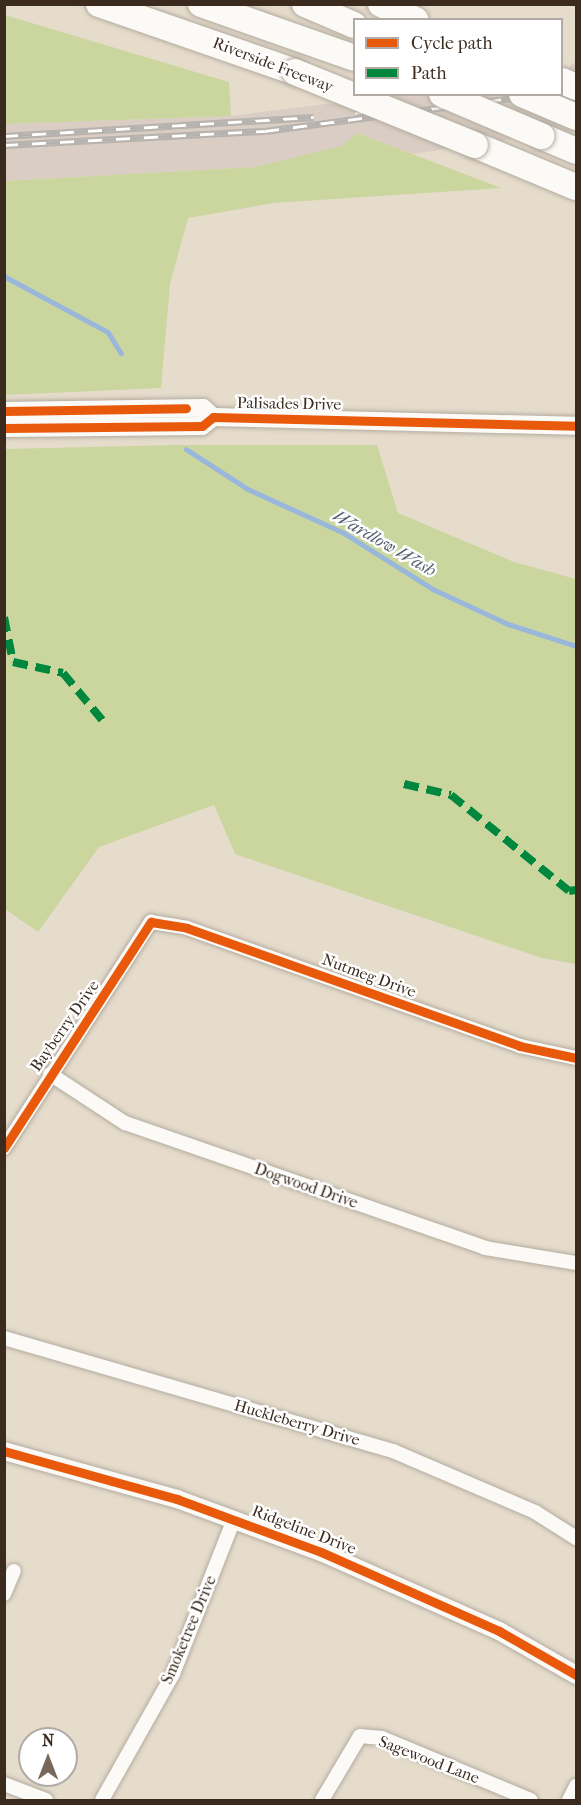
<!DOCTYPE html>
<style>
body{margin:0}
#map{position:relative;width:581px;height:1805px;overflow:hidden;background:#e6dccc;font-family:"IM FELL French Canon",serif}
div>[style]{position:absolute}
.industrial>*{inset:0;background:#dacdc3}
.green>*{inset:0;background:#cad69e}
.stream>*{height:4.5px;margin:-2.25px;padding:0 2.25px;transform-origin:2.25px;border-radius:2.25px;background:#99b7db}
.roads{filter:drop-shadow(0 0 2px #b3aca0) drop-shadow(0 0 2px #b3aca0)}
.minor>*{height:14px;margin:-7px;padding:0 7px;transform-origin:7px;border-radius:7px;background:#fbfaf7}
.tertiary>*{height:18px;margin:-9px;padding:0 9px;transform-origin:9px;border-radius:9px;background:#fbfaf7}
.motorway>*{height:26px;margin:-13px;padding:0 13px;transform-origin:13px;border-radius:13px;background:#fbfaf7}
.rail>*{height:7px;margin-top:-3.5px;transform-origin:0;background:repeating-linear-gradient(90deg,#fff 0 14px,#b6b2ae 0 28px);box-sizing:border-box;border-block:2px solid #b6b2ae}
.bridges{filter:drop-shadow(0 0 2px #b3aca0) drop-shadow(0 0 2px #b3aca0)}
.motorway-bridge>*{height:26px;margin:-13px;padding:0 13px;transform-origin:13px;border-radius:13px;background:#fbfaf7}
.quiet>*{height:8px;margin-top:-4px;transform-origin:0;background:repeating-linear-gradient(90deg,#00873e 0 15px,transparent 0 23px)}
.cycleway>*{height:9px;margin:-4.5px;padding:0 4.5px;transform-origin:4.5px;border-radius:4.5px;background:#e8590c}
span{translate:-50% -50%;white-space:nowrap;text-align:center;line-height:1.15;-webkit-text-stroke:5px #fff;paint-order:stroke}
.street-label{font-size:16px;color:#3b2a1e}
.water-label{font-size:18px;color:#535c6c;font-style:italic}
.frame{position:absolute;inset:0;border:6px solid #3b2a1e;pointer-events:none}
.legend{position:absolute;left:353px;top:18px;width:210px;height:78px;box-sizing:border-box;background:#fff;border:2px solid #b1aaa5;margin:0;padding:8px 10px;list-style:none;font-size:18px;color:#3b2a1e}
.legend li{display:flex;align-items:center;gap:12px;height:30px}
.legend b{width:30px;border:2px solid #b1aaa5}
.north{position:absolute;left:18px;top:1727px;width:60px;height:60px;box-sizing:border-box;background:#fff;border:2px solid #b1aaa5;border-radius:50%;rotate:0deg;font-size:16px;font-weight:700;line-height:24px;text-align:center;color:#3b2a1e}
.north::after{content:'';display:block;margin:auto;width:21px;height:27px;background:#77685b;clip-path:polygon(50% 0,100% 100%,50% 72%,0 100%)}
</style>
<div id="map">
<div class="industrial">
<div style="clip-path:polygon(576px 61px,576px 130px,412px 154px,357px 133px,343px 146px,255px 167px,5px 181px,5px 124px,231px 116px,404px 94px,562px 94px,563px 73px)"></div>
</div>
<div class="green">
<div style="clip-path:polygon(5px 15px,229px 82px,231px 116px,5px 124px)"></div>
<div style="clip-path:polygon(357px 133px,501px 188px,274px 203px,188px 218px,170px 284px,161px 388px,5px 395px,5px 181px,255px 167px,342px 146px)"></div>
<div style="clip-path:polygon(176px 445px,377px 445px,398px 513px,514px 562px,576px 579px,576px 964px,542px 958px,235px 854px,214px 805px,99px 847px,38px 932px,5px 909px,5px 449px)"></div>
</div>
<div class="stream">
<div style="left:4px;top:276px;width:118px;rotate:28.3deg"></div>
<div style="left:108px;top:332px;width:25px;rotate:58deg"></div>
<div style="left:186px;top:449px;width:74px;rotate:32.8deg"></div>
<div style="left:248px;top:489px;width:106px;rotate:24.6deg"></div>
<div style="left:344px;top:533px;width:105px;rotate:32.2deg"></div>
<div style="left:433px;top:589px;width:83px;rotate:25deg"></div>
<div style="left:508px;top:624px;width:71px;rotate:17.9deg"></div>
</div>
<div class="roads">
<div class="minor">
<div style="left:50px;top:1074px;width:90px;rotate:33.2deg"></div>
<div style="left:125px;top:1123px;width:381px;rotate:19.1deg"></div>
<div style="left:485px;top:1248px;width:92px;rotate:9.4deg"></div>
<div style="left:4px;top:1148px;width:270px;rotate:-57deg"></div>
<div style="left:151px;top:922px;width:36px;rotate:9deg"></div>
<div style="left:187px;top:928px;width:353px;rotate:19.5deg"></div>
<div style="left:520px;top:1046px;width:57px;rotate:12.1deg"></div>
<div style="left:4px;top:1338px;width:405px;rotate:16.2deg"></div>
<div style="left:393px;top:1451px;width:155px;rotate:23.2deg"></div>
<div style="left:535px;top:1512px;width:49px;rotate:32.4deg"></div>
<div style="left:4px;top:1594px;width:25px;rotate:-67deg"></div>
<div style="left:4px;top:1784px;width:45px;rotate:20.9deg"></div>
<div style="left:102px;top:1800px;width:145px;rotate:-60.6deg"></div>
<div style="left:173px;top:1674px;width:167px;rotate:-68.5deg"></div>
<div style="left:322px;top:1800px;width:74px;rotate:-59.3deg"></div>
<div style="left:360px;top:1736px;width:22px;rotate:5deg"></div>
<div style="left:382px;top:1738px;width:161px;rotate:22.6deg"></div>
<div style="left:569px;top:1800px;width:16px;rotate:-63deg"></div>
</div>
<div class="tertiary">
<div style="left:4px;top:411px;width:199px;rotate:-0.9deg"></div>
<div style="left:203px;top:408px;width:13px;rotate:42deg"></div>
<div style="left:4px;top:428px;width:198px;rotate:-0.6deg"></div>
<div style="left:202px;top:426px;width:14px;rotate:-39deg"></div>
<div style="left:213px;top:417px;width:363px;rotate:1.4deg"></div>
<div style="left:4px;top:1451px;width:180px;rotate:15.5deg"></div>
<div style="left:177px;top:1499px;width:153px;rotate:20.2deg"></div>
<div style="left:321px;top:1552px;width:195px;rotate:23.9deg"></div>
<div style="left:499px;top:1631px;width:89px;rotate:29.7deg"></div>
</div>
<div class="motorway">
<div style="left:99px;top:4px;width:207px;rotate:19.1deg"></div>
<div style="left:201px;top:4px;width:162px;rotate:19.4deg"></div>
<div style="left:305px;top:4px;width:53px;rotate:23.2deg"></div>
<div style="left:381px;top:4px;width:38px;rotate:25deg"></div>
<div style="left:541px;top:136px;width:38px;rotate:23deg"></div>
<div style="left:475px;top:145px;width:109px;rotate:22.6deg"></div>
</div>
</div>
<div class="rail">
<div style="left:562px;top:92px;width:14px;rotate:-12deg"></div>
<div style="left:355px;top:113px;width:44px;rotate:-7.8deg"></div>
<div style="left:4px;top:136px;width:310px;rotate:-3.5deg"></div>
<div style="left:4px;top:145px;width:261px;rotate:-3.1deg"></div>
<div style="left:265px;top:131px;width:279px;rotate:-7.6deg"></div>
</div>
<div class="bridges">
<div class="motorway-bridge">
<div style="left:295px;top:72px;width:194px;rotate:22.1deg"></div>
<div style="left:562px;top:81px;width:15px;rotate:23deg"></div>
<div style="left:442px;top:94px;width:108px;rotate:23deg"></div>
<div style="left:522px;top:94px;width:59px;rotate:23.1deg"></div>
</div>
</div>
<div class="quiet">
<div style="left:4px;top:617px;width:46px;rotate:78.7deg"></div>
<div style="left:13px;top:662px;width:51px;rotate:12.4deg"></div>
<div style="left:63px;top:673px;width:62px;rotate:50.2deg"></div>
<div style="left:404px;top:784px;width:48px;rotate:13.2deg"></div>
<div style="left:451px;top:795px;width:152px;rotate:39.1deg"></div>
<div style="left:569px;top:891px;width:7px;rotate:-8deg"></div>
</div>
<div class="cycleway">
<div style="left:4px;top:411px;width:182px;rotate:-0.9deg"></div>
<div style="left:4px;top:428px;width:198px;rotate:-0.6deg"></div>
<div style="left:202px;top:426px;width:14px;rotate:-39deg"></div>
<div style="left:213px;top:417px;width:363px;rotate:1.4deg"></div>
<div style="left:4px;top:1148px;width:270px;rotate:-57deg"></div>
<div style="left:151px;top:922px;width:36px;rotate:9deg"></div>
<div style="left:187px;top:928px;width:353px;rotate:19.5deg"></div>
<div style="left:520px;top:1046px;width:57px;rotate:12.1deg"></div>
<div style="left:4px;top:1451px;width:180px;rotate:15.5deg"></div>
<div style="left:177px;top:1499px;width:153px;rotate:20.2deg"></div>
<div style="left:321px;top:1552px;width:195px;rotate:23.9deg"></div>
<div style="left:499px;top:1631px;width:89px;rotate:29.7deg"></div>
</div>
<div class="street-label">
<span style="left:273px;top:65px;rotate:21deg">Riverside Freeway</span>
<span style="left:289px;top:404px;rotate:1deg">Palisades Drive</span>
<span style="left:369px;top:976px;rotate:20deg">Nutmeg Drive</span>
<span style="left:65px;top:1026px;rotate:-55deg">Bayberry Drive</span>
<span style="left:306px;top:1186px;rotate:19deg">Dogwood Drive</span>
<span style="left:297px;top:1423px;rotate:16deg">Huckleberry Drive</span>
<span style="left:304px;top:1530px;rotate:21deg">Ridgeline Drive</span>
<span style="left:189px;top:1630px;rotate:-67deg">Smoketree Drive</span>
<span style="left:429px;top:1760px;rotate:21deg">Sagewood Lane</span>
</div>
<div class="water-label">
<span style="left:384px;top:544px;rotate:30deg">Wardlow Wash</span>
</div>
<div class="frame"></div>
<ul class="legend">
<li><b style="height:8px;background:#e8590c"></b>Cycle path</li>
<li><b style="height:8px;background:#00873e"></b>Path</li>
</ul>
<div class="north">N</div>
</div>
